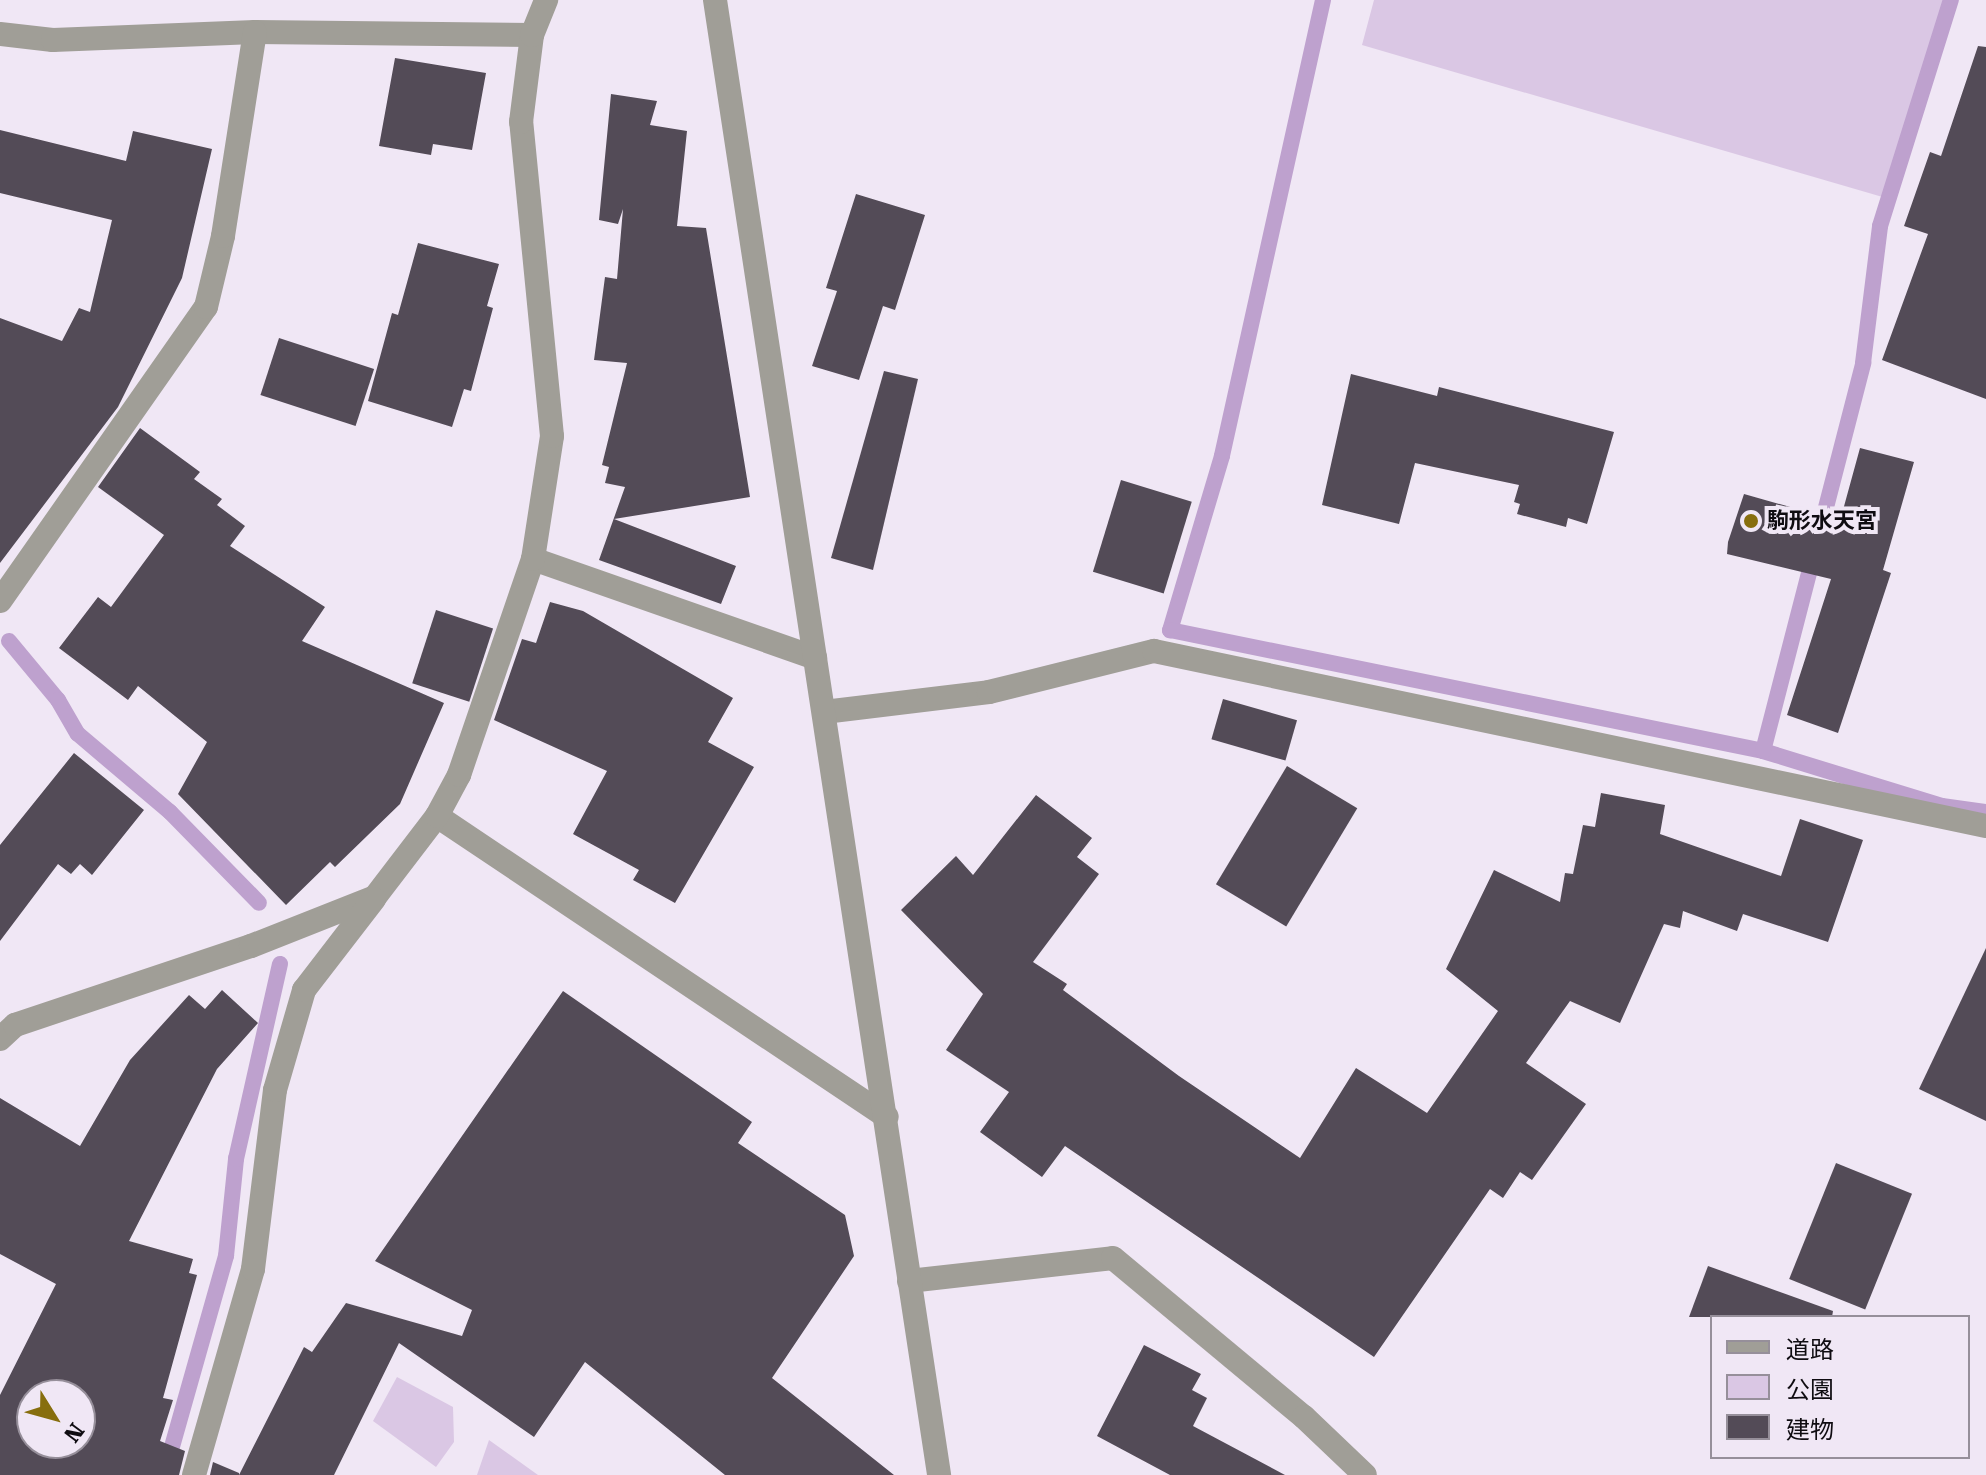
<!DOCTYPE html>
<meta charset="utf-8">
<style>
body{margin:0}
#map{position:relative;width:1986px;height:1475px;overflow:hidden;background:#f0e7f5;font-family:"Roboto Serif","Noto Sans JP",serif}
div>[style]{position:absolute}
.green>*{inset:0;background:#dac7e4}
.stream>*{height:16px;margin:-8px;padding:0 8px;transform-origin:8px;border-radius:8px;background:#bea1ce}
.building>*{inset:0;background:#534b57;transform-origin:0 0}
.minor>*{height:24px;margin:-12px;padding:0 12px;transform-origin:12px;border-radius:12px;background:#a09e97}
.tertiary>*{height:24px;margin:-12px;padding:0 12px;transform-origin:12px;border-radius:12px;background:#a09e97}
.dots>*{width:22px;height:22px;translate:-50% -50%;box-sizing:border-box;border:4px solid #f0e7f5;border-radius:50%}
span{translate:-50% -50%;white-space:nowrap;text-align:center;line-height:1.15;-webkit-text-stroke:8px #f0e7f5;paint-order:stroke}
.poi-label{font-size:22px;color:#0f0c11;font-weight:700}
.left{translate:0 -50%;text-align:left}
.legend{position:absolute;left:1710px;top:1315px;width:260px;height:144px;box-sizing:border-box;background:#f0e7f5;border:2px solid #968f9a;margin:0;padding:10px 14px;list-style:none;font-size:24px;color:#0f0c11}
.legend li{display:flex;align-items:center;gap:16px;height:40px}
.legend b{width:40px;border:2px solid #968f9a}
.north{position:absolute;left:16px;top:1379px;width:80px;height:80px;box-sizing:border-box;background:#f0e7f5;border:2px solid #968f9a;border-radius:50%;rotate:127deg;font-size:22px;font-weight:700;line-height:32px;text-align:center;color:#0f0c11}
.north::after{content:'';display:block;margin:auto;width:28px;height:36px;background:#876e0e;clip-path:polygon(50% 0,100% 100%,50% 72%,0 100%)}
</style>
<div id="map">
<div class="green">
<div style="clip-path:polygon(1374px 0,1947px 0,1886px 198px,1362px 45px)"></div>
<div style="clip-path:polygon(397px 1377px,453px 1407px,454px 1442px,436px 1467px,373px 1421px)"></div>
<div style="clip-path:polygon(489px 1440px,538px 1475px,477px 1475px)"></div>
</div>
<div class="stream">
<div style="left:1323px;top:0;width:467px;rotate:102.5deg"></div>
<div style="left:1222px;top:456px;width:182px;rotate:106.6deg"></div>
<div style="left:1170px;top:630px;width:605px;rotate:11.53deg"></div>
<div style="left:1763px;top:751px;width:187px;rotate:17.1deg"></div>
<div style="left:1942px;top:806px;width:44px;rotate:7.8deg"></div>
<div style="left:9px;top:641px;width:77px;rotate:50.3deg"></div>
<div style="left:58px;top:700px;width:39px;rotate:60deg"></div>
<div style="left:78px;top:734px;width:121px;rotate:40.3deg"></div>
<div style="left:170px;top:812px;width:127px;rotate:45.6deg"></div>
<div style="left:1763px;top:751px;width:401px;rotate:-75.5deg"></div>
<div style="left:1863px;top:363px;width:138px;rotate:-82.9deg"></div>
<div style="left:1880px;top:226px;width:237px;rotate:-72.6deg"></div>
<div style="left:164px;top:1475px;width:228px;rotate:-74.2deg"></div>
<div style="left:226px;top:1256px;width:98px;rotate:-84.1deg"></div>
<div style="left:236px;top:1159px;width:200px;rotate:-77.3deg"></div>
</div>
<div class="building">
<div style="clip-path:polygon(1978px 46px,1986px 47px,1986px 399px,1882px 360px,1928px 234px,1904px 226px,1930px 152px,1941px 156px)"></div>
<div style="clip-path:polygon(395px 58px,486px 73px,472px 150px,433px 144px,431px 155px,379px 146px)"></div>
<div style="clip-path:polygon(611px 94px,657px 101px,650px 125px,687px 131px,677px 226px,706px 228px,750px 497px,614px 519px,736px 566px,721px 604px,599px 560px,625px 487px,605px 483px,609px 467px,602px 465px,627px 363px,594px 360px,605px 277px,617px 279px,623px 209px,618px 224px,599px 220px)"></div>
<div style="clip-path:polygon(0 130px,126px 161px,133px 131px,212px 149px,182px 278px,118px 407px,0 563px,0 318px,62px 341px,79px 308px,90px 312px,112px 220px,0 193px)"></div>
<div style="clip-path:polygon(856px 194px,925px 215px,895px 310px,883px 306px,859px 380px,812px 366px,837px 291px,826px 288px)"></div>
<div style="clip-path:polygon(418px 243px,499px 264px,487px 306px,493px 308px,471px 391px,464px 389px,452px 427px,368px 401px,392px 313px,398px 315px)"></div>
<div style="left:279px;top:338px;width:100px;height:60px;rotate:18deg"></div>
<div style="clip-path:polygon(884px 371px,918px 379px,873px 570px,831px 558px)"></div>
<div style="clip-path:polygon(1351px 374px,1437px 396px,1439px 387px,1614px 432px,1587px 524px,1568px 518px,1566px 527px,1517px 514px,1520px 504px,1514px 502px,1519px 485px,1415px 463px,1399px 524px,1322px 505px)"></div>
<div style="clip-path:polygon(140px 428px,200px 472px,194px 479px,222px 499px,217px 505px,245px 526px,230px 546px,325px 607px,302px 641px,444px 703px,400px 804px,335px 867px,330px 862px,286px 905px,178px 794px,207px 742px,138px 686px,128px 700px,59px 648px,98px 597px,111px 607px,164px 535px,98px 487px)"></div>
<div style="clip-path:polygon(1860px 448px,1914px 462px,1883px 570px,1891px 573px,1838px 733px,1787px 715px,1831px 579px,1727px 554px,1728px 542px,1744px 494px,1840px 521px)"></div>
<div style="left:1121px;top:480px;width:74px;height:96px;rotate:17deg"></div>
<div style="clip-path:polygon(550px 602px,583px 611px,733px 698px,708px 742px,754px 767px,675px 903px,633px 880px,639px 870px,573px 834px,607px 771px,494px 720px,522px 639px,536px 643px)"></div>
<div style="left:436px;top:610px;width:60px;height:77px;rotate:18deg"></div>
<div style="left:1223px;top:699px;width:77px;height:42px;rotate:16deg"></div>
<div style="clip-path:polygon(74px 753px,144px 810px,92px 875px,80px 864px,71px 874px,58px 864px,0 941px,0 845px)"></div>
<div style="left:1287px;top:766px;width:82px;height:138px;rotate:31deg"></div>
<div style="clip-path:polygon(1601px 793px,1665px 805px,1660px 834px,1781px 876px,1800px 819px,1863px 840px,1828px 942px,1743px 914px,1737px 931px,1683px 911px,1680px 928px,1664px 924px,1620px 1023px,1570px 1001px,1526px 1063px,1586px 1104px,1532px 1180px,1520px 1172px,1503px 1198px,1490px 1189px,1374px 1357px,1065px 1146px,1042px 1177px,980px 1132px,1009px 1092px,946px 1050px,983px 994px,901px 910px,956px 856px,973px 875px,1036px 795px,1092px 838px,1077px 857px,1099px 874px,1033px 962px,1067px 984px,1063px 990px,1179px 1076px,1300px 1158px,1356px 1068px,1427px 1113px,1498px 1011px,1446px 969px,1494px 870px,1560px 902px,1565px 873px,1573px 874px,1583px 825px,1595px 827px)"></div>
<div style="clip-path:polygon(1986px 948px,1986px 1121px,1919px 1089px)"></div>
<div style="clip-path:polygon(evenodd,222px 990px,258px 1023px,217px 1069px,129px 1241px,193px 1259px,189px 1273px,197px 1275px,163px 1398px,173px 1400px,160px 1441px,185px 1451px,179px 1475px,0 1475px,0 1395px,56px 1284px,0 1254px,0 1098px,80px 1146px,130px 1060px,189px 995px,205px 1009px,222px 990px,32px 1395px,80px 1395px,80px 1443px,32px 1443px,32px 1395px)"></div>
<div style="clip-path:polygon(563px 991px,752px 1122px,738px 1143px,845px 1215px,854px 1256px,772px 1378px,894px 1475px,725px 1475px,585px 1362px,534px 1437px,399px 1343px,334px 1475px,239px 1475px,304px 1347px,312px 1352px,346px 1303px,462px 1336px,472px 1310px,375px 1261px)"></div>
<div style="left:1836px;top:1163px;width:82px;height:125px;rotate:22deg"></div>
<div style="clip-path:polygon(1708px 1266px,1833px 1311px,1832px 1317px,1689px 1317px)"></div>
<div style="clip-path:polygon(1144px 1345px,1201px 1374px,1192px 1390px,1207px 1398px,1193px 1426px,1285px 1475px,1170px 1475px,1097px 1436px)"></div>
<div style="clip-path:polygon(213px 1462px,239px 1473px,239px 1475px,210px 1475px)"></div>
</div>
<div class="minor">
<div style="left:0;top:34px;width:53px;rotate:6.5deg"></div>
<div style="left:53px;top:40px;width:202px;rotate:-2.3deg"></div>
<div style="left:255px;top:32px;width:277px;rotate:0.6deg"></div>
<div style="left:533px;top:559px;width:299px;rotate:19.3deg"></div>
<div style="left:0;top:601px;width:359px;rotate:-55deg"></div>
<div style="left:206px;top:307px;width:73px;rotate:-76.5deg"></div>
<div style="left:223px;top:236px;width:206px;rotate:-81.1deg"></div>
<div style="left:824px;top:712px;width:166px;rotate:-6.9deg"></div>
<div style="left:989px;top:692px;width:170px;rotate:-14deg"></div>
<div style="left:1154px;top:651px;width:850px;rotate:11.88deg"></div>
<div style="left:437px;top:816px;width:541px;rotate:33.78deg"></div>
<div style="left:0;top:1039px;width:21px;rotate:-43deg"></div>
<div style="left:15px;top:1025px;width:249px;rotate:-18.5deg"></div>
<div style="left:251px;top:946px;width:133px;rotate:-21.6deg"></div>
<div style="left:375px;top:897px;width:102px;rotate:-52.6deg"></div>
<div style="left:437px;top:816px;width:47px;rotate:-61.8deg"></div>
<div style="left:459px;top:775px;width:228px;rotate:-71.1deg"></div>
<div style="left:533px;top:559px;width:124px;rotate:-81.2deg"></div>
<div style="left:552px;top:436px;width:316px;rotate:-95.6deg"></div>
<div style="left:521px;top:122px;width:88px;rotate:-82.8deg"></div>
<div style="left:532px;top:35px;width:38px;rotate:-68deg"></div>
<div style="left:909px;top:1281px;width:205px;rotate:-6.4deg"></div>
<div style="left:1113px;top:1258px;width:249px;rotate:39.8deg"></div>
<div style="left:1304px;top:1417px;width:84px;rotate:43.6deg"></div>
<div style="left:194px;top:1475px;width:214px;rotate:-74deg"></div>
<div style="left:253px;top:1269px;width:180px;rotate:-83deg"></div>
<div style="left:275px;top:1090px;width:104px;rotate:-73.8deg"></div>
<div style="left:304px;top:990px;width:115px;rotate:-52.4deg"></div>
</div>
<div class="tertiary">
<div style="left:715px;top:0;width:1492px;rotate:81.36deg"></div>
</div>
<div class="dots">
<div style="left:1751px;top:521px;background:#876e0e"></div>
</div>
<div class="poi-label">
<span class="left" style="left:1767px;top:521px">駒形水天宮</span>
</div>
<ul class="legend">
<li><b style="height:10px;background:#a09e97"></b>道路</li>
<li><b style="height:22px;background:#dac7e4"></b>公園</li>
<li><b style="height:22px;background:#534b57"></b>建物</li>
</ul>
<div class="north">N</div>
</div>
